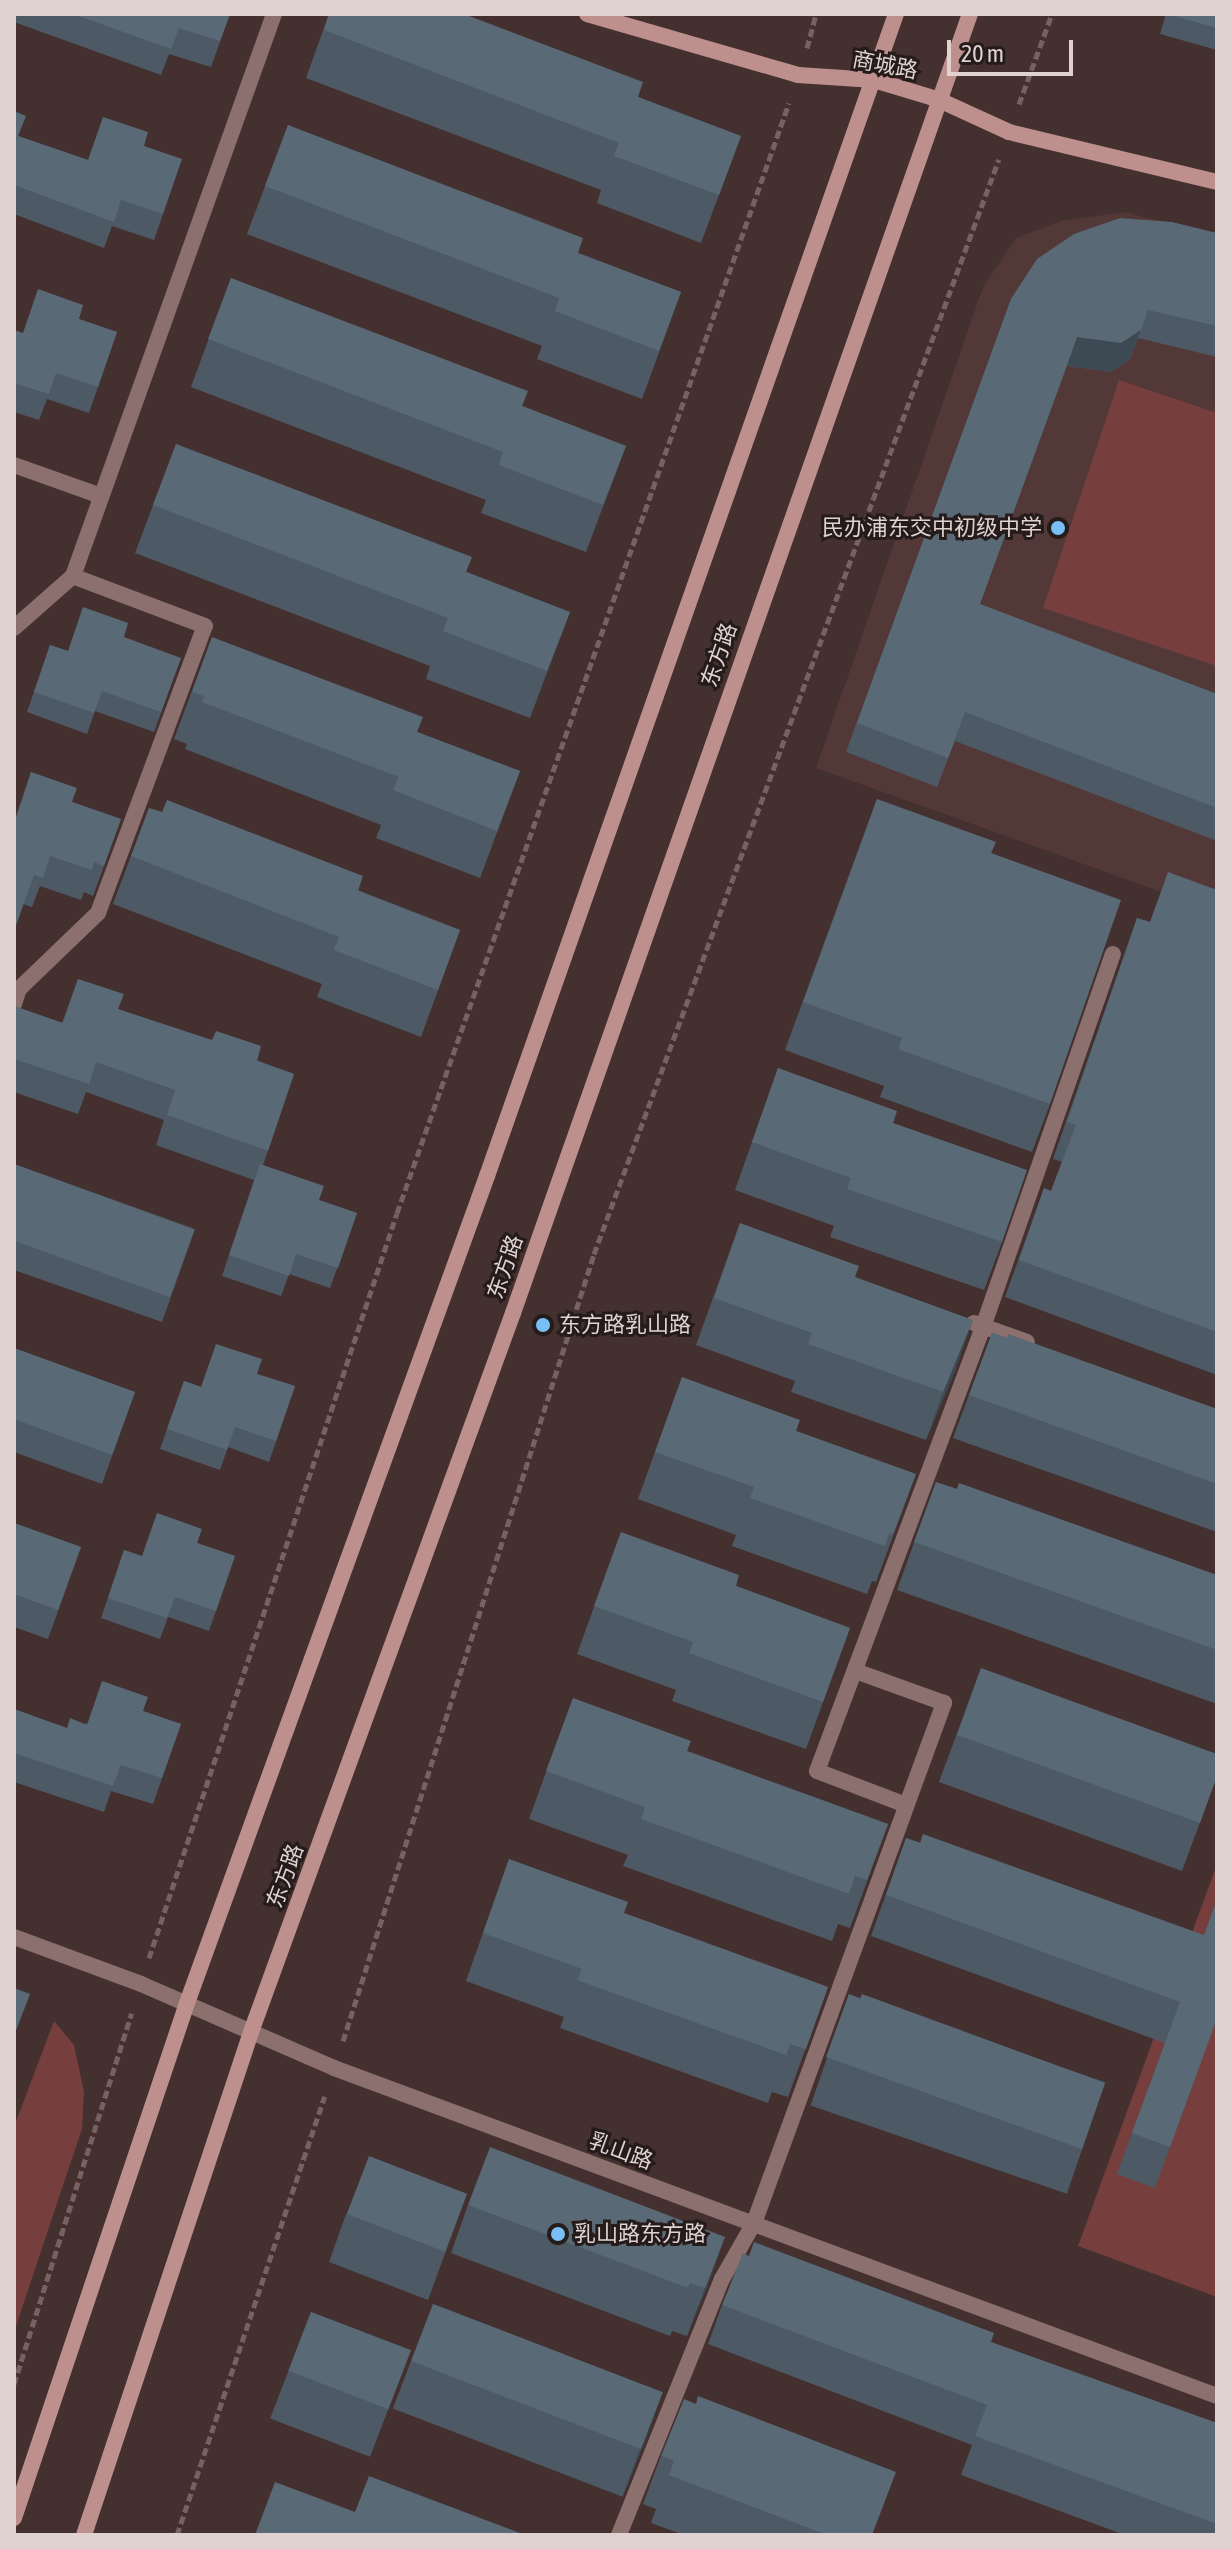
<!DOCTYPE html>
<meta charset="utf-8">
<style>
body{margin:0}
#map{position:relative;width:1231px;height:2549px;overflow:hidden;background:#43302f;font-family:"Asap Condensed","Noto Sans SC",sans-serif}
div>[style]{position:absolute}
.built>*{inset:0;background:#523836}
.green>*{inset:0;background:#763f3e}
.path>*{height:5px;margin-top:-2.5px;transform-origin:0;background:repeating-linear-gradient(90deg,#756362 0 8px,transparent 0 12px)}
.lane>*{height:16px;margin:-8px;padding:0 8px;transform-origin:8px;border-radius:8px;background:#8c706e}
.street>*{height:16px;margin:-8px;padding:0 8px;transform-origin:8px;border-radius:8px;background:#8c706e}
.secondary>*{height:16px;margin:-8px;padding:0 8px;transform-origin:8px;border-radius:8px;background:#bd908e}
.wall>*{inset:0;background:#4d5a65;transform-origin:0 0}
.shaded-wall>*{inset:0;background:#3e4a53}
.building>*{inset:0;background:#596976;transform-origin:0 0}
.dots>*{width:22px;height:22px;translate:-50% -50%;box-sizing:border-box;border:4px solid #241b1a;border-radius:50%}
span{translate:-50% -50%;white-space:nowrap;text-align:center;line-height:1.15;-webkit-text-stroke:6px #241b1a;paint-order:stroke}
.street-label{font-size:22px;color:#dfd2d1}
.poi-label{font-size:22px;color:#dfd2d1}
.right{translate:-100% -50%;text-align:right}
.left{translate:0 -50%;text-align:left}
.frame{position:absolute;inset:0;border:16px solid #dfd2d1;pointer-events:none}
.scale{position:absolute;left:947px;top:40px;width:126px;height:36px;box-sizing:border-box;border:4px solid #dfd2d1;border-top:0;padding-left:10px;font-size:24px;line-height:28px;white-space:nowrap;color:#dfd2d1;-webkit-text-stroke:6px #241b1a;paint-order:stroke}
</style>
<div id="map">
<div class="built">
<div style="clip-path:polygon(1125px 212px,1217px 236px,1217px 912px,816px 768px,983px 287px,1016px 238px,1061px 221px)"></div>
</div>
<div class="green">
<div style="clip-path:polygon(1119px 380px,1217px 413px,1217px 666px,1043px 608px)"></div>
<div style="clip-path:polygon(1217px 1864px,1217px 2297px,1078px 2246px)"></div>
<div style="clip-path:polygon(54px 2021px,74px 2045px,84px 2092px,82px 2129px,14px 2332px,14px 2127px)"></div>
</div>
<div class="path">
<div style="left:807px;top:48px;width:35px;rotate:-75deg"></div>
<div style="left:1019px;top:104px;width:96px;rotate:-69.9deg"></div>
<div style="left:149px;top:1958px;width:785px;rotate:-71.59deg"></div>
<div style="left:397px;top:1213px;width:1177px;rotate:-70.55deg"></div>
<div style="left:343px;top:2041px;width:826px;rotate:-72.31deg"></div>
<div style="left:594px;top:1254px;width:1167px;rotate:-69.7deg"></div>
<div style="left:14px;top:2384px;width:389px;rotate:-72.4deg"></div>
<div style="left:177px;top:2535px;width:463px;rotate:-71.4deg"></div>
</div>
<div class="lane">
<div style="left:14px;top:465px;width:92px;rotate:19.6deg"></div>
<div style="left:14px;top:628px;width:79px;rotate:-41.4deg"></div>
<div style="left:73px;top:576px;width:597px;rotate:-70.32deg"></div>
<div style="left:14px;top:1004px;width:16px;rotate:-72deg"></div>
<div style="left:19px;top:989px;width:110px;rotate:-43.9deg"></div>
<div style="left:98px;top:913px;width:306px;rotate:-69.6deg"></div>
<div style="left:205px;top:626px;width:141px;rotate:-159.3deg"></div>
<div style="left:974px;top:1323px;width:56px;rotate:19.7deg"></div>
<div style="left:906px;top:1805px;width:95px;rotate:-159.1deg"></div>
<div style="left:817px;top:1771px;width:474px;rotate:-69.5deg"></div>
<div style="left:983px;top:1327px;width:395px;rotate:-70.8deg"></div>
<div style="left:619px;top:2535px;width:276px;rotate:-68.1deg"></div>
<div style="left:722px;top:2279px;width:64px;rotate:-60.3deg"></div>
<div style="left:754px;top:2223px;width:554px;rotate:-69.93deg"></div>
<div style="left:944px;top:1703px;width:95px;rotate:-160.2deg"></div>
</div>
<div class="street">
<div style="left:14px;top:1937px;width:135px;rotate:20.3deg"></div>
<div style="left:141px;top:1984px;width:210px;rotate:23.5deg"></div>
<div style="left:334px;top:2068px;width:942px;rotate:20.38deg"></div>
</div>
<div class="secondary">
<div style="left:587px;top:14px;width:220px;rotate:16.1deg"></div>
<div style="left:798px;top:75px;width:76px;rotate:3.8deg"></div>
<div style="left:874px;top:80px;width:66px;rotate:16.8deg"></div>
<div style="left:937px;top:99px;width:79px;rotate:24.6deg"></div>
<div style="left:1009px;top:132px;width:214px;rotate:13.5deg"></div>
<div style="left:14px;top:2518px;width:543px;rotate:-71.43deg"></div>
<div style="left:187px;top:2003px;width:880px;rotate:-70.06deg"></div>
<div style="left:487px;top:1176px;width:1232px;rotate:-70.61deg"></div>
<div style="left:84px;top:2535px;width:530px;rotate:-71.63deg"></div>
<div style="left:251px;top:2032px;width:765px;rotate:-69.98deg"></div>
<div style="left:513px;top:1313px;width:1377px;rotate:-70.62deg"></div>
</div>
<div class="wall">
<div style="clip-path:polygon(14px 14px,230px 14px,211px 67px,169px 54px,161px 75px,14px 22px)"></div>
<div style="clip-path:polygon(329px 14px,638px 97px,741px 136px,701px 243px,597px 203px,601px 190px,306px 78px)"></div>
<div style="clip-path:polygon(1166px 14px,1217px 14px,1217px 50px,1160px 34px)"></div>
<div style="clip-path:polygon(14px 111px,18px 136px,88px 160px,144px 146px,163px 214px,154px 240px,112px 226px,104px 248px,14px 214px)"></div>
<div style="clip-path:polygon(288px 125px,578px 253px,681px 292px,642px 399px,537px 359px,542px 346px,247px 234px)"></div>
<div style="clip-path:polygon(1217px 233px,1217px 357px,1138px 338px,1130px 359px,1111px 372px,1067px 366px,980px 604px,1217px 694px,1217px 841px,955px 741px,937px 787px,846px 752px,1011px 299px)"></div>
<div style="clip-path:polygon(231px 278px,522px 406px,626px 446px,586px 552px,481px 513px,486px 500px,191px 387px)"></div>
<div style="clip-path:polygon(79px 319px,117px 332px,89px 413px,47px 399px,39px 420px,14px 412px,14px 330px,22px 333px)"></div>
<div style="clip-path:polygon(176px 444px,467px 572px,570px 612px,530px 718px,426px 679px,430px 666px,135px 553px)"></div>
<div style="clip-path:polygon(212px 637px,417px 732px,520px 771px,480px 878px,376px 838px,381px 825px,185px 749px,187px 744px,174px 739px)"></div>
<div style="clip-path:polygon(50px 645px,68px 651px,181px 658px,154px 732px,95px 711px,87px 734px,27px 712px)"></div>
<div style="clip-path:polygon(31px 772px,72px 802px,121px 819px,93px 896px,84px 892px,81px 900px,40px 886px,32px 907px,23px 904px,16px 816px)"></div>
<div style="clip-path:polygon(877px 799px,992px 853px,1050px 1104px,1032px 1152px,880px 1097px,884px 1086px,785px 1050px)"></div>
<div style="clip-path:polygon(149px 808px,460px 930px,421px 1037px,317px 997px,322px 984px,113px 904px)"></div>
<div style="clip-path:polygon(1217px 890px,1217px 1375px,1005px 1297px,1044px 1188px,1051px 1191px,1062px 1162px,1053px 1159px,1137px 918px,1150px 922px)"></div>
<div style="clip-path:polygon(78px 979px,118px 1009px,294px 1074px,263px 1165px,319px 1200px,357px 1213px,330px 1288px,289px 1274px,281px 1296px,222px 1276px,254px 1180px,156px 1145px,164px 1120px,86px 1092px,78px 1114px,14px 1092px,14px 1006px,62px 1023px)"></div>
<div style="clip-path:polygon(778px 1068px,893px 1123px,1002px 1242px,984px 1290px,830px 1237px,834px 1226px,735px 1190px)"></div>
<div style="clip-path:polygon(14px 1164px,195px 1229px,162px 1322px,14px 1270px)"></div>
<div style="clip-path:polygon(740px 1223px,855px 1277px,956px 1368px,926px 1440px,791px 1392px,795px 1381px,696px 1345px)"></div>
<div style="clip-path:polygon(992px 1333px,1217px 1409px,1217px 1532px,953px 1438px)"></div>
<div style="clip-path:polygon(14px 1348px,135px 1392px,102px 1484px,14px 1452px)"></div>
<div style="clip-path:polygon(257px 1374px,295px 1386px,269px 1462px,228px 1447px,220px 1470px,160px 1449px,184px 1381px,201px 1387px)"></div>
<div style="clip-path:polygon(682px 1377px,796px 1431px,916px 1474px,876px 1582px,872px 1581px,867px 1594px,732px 1546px,736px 1535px,638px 1499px)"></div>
<div style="clip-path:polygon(936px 1482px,1217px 1575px,1217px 1704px,897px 1590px)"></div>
<div style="clip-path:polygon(14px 1523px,81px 1547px,48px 1639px,14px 1627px)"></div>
<div style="clip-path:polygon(621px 1532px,736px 1586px,850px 1628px,806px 1749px,672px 1701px,676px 1690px,577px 1654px)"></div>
<div style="clip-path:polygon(197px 1543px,235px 1556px,209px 1631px,168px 1617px,160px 1639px,101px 1618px,124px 1550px,141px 1556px)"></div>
<div style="clip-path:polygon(981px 1668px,1217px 1776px,1182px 1871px,939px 1782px)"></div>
<div style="clip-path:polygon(573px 1698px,687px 1751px,888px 1824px,850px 1928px,838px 1924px,832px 1941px,623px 1866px,628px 1855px,529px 1819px)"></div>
<div style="clip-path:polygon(14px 1709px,66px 1728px,143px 1711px,181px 1724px,153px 1804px,111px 1791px,104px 1812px,14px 1782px)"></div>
<div style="clip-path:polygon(906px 1838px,1204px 1935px,1217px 2018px,1155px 2188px,1117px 2174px,1165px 2043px,871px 1936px)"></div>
<div style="clip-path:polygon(509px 1859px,624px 1913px,828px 1987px,788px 2097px,772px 2092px,768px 2103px,560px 2028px,564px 2017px,466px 1981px)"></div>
<div style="left:849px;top:1994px;width:271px;height:118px;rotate:19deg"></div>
<div style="clip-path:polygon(467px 2194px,428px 2300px,329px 2262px,346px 2214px)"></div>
<div style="clip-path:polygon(468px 2205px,725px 2237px,687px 2336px,672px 2331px,670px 2336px,451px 2253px)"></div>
<div style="left:433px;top:2304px;width:246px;height:112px;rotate:21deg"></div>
<div style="clip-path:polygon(722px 2305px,991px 2342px,1217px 2423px,1217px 2535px,1125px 2535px,961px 2475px,972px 2445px,708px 2344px)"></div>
<div style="left:311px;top:2312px;width:107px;height:114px;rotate:21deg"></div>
<div style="clip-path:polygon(661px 2456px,873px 2535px,684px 2535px,651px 2523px,656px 2509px,643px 2504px)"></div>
</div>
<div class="shaded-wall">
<div style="clip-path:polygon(1148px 310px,1130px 359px,1111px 372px,1067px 366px,1077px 337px)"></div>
<div style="clip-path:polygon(626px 446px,608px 494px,586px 552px,603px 505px)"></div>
<div style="clip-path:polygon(570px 612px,552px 660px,530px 718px,547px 671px)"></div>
<div style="clip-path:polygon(973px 1320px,956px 1368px,926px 1440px,943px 1392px)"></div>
<div style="clip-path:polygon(725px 2237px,708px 2285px,687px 2336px,705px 2288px)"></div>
<div style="clip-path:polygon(663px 2391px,646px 2439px,623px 2496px,640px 2449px)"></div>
</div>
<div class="building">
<div style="clip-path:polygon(73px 14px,230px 14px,220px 41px,179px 28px,171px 49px)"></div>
<div style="clip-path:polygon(329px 14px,464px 14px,643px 82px,638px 97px,741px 136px,719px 195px,614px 156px,619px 143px,324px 30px)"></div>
<div style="clip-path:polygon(1168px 14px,1217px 14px,1217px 28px)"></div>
<div style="clip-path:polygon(14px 111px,26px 116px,18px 136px,88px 160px,103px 117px,148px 132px,144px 146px,182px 159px,163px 214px,121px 200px,114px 222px,14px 185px)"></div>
<div style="clip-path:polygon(288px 125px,583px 238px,578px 253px,681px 292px,659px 351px,555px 311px,559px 298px,265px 186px)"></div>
<div style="clip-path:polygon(1120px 218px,1172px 222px,1217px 233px,1217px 326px,1148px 310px,1141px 330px,1121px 343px,1077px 337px,980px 604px,1217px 694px,1217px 808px,965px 712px,948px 758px,857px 723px,1011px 299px,1037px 259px,1074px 234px)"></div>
<div style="clip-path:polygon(231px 278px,528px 391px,522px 406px,626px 446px,603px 505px,499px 465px,503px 452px,208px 339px)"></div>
<div style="clip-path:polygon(38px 289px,83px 305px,79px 319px,117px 332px,98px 387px,56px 373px,49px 394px,14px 383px,14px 330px,23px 333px)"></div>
<div style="clip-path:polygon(176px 444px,472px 557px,466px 572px,570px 612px,547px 671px,443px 631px,448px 618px,153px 505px)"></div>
<div style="clip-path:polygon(83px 607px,128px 623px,124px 637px,181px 658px,161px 712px,102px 691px,94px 713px,34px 692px,50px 645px,68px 651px)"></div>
<div style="clip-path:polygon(212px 637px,423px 717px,417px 732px,520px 771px,497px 831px,393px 790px,399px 777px,202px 702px,204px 696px,192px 692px)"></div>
<div style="clip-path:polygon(31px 772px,77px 788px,72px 802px,121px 819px,104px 866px,94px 862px,92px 870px,50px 856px,43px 878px,34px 875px,14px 931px,14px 815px,17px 816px)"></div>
<div style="clip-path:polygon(877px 799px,996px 842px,991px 853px,1121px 900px,1050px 1104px,898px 1049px,902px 1038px,803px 1002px)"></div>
<div style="clip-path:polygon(167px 800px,363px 876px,358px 891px,460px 930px,438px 990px,334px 950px,339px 937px,131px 856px,149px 808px,162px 812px)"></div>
<div style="clip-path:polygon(1168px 872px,1217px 890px,1217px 1332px,1019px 1260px,1044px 1188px,1051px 1191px,1076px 1125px,1067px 1122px,1137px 918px,1150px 922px)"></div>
<div style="clip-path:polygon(78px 979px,124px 994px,118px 1009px,212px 1040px,216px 1031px,261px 1046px,257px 1061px,294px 1074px,268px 1151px,167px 1115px,175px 1090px,96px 1062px,89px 1084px,14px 1059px,14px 1006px,63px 1023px)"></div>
<div style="clip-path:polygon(778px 1068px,897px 1111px,893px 1123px,1027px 1170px,1002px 1242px,847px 1189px,851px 1178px,752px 1142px)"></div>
<div style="left:14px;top:1164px;width:192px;height:72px;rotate:20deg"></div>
<div style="clip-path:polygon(260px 1164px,324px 1186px,319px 1200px,357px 1213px,338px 1268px,296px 1254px,289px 1276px,229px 1255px)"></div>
<div style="clip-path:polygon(740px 1223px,859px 1266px,855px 1277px,973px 1320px,943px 1392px,808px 1344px,812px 1333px,714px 1298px)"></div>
<div style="clip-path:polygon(992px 1333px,1007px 1338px,1008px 1334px,1217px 1409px,1217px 1484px,969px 1395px)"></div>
<div style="clip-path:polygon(216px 1344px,262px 1359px,257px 1374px,295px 1386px,276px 1441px,235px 1427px,227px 1450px,167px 1429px,184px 1381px,201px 1387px)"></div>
<div style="clip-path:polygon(14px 1348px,135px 1392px,112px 1455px,14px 1419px)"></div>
<div style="clip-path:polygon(682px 1377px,800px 1420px,796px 1431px,916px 1474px,893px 1534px,889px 1533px,885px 1546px,750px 1498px,754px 1487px,655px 1452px)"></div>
<div style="clip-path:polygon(936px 1482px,957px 1489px,959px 1483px,1217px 1575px,1217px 1650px,914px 1542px)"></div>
<div style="clip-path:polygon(157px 1513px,202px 1529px,197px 1543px,235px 1556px,216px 1611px,175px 1597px,167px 1618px,108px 1598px,124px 1550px,142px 1556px)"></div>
<div style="clip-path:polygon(14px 1523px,81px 1547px,58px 1610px,14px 1594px)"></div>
<div style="clip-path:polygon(621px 1532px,739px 1575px,736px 1586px,850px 1628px,823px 1702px,689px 1653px,693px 1642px,594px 1606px)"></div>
<div style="clip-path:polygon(981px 1668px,1217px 1754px,1217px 1776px,1200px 1823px,957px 1735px)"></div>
<div style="clip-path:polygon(102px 1681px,148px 1697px,143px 1711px,181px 1724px,162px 1778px,121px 1765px,113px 1786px,14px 1753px,14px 1709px,67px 1728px,70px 1718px,87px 1725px)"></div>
<div style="clip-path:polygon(573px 1698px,691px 1741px,687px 1751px,888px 1824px,867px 1880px,855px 1876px,849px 1894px,641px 1819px,645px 1807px,546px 1771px)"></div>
<div style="clip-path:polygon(923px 1834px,1204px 1935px,1217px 1899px,1217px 2018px,1170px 2147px,1132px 2133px,1180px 2002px,886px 1895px,906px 1838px,920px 1843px)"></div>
<div style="clip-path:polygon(509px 1859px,628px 1902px,624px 1913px,828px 1987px,806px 2049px,790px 2044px,786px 2055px,577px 1980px,582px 1969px,483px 1933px)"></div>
<div style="clip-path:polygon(14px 1988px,30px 1994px,14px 2036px)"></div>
<div style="clip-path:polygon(849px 1994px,860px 1999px,862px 1994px,1105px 2083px,1082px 2149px,826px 2057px)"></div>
<div style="clip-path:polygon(490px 2147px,725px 2237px,705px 2288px,690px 2283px,688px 2288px,468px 2205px)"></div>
<div style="left:369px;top:2156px;width:105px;height:62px;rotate:21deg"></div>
<div style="clip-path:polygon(754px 2242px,994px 2333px,991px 2342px,1217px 2423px,1217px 2524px,975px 2436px,987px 2405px,722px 2305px,743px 2253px,749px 2256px)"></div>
<div style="left:433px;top:2304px;width:246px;height:61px;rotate:21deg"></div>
<div style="left:311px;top:2312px;width:107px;height:63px;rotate:21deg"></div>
<div style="clip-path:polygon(698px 2396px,896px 2472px,872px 2535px,827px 2535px,669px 2475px,674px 2461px,661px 2456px,684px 2399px,696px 2404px)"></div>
<div style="clip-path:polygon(369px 2476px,525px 2535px,255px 2535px,275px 2482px,355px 2512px)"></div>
</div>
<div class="dots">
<div style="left:1058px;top:528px;background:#78bff8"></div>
<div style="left:543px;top:1325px;background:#78bff8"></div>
<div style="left:558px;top:2234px;background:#78bff8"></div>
</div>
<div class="street-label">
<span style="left:885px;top:65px;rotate:11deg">商城路</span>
<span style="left:719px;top:655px;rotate:-71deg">东方路</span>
<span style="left:505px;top:1267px;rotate:-71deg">东方路</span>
<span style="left:285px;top:1876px;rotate:-70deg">东方路</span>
<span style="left:621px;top:2151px;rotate:20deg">乳山路</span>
</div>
<div class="poi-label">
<span class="right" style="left:1042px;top:528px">民办浦东交中初级中学</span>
<span class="left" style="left:559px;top:1325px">东方路乳山路</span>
<span class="left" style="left:574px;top:2234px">乳山路东方路</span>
</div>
<div class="frame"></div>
<div class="scale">20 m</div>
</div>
